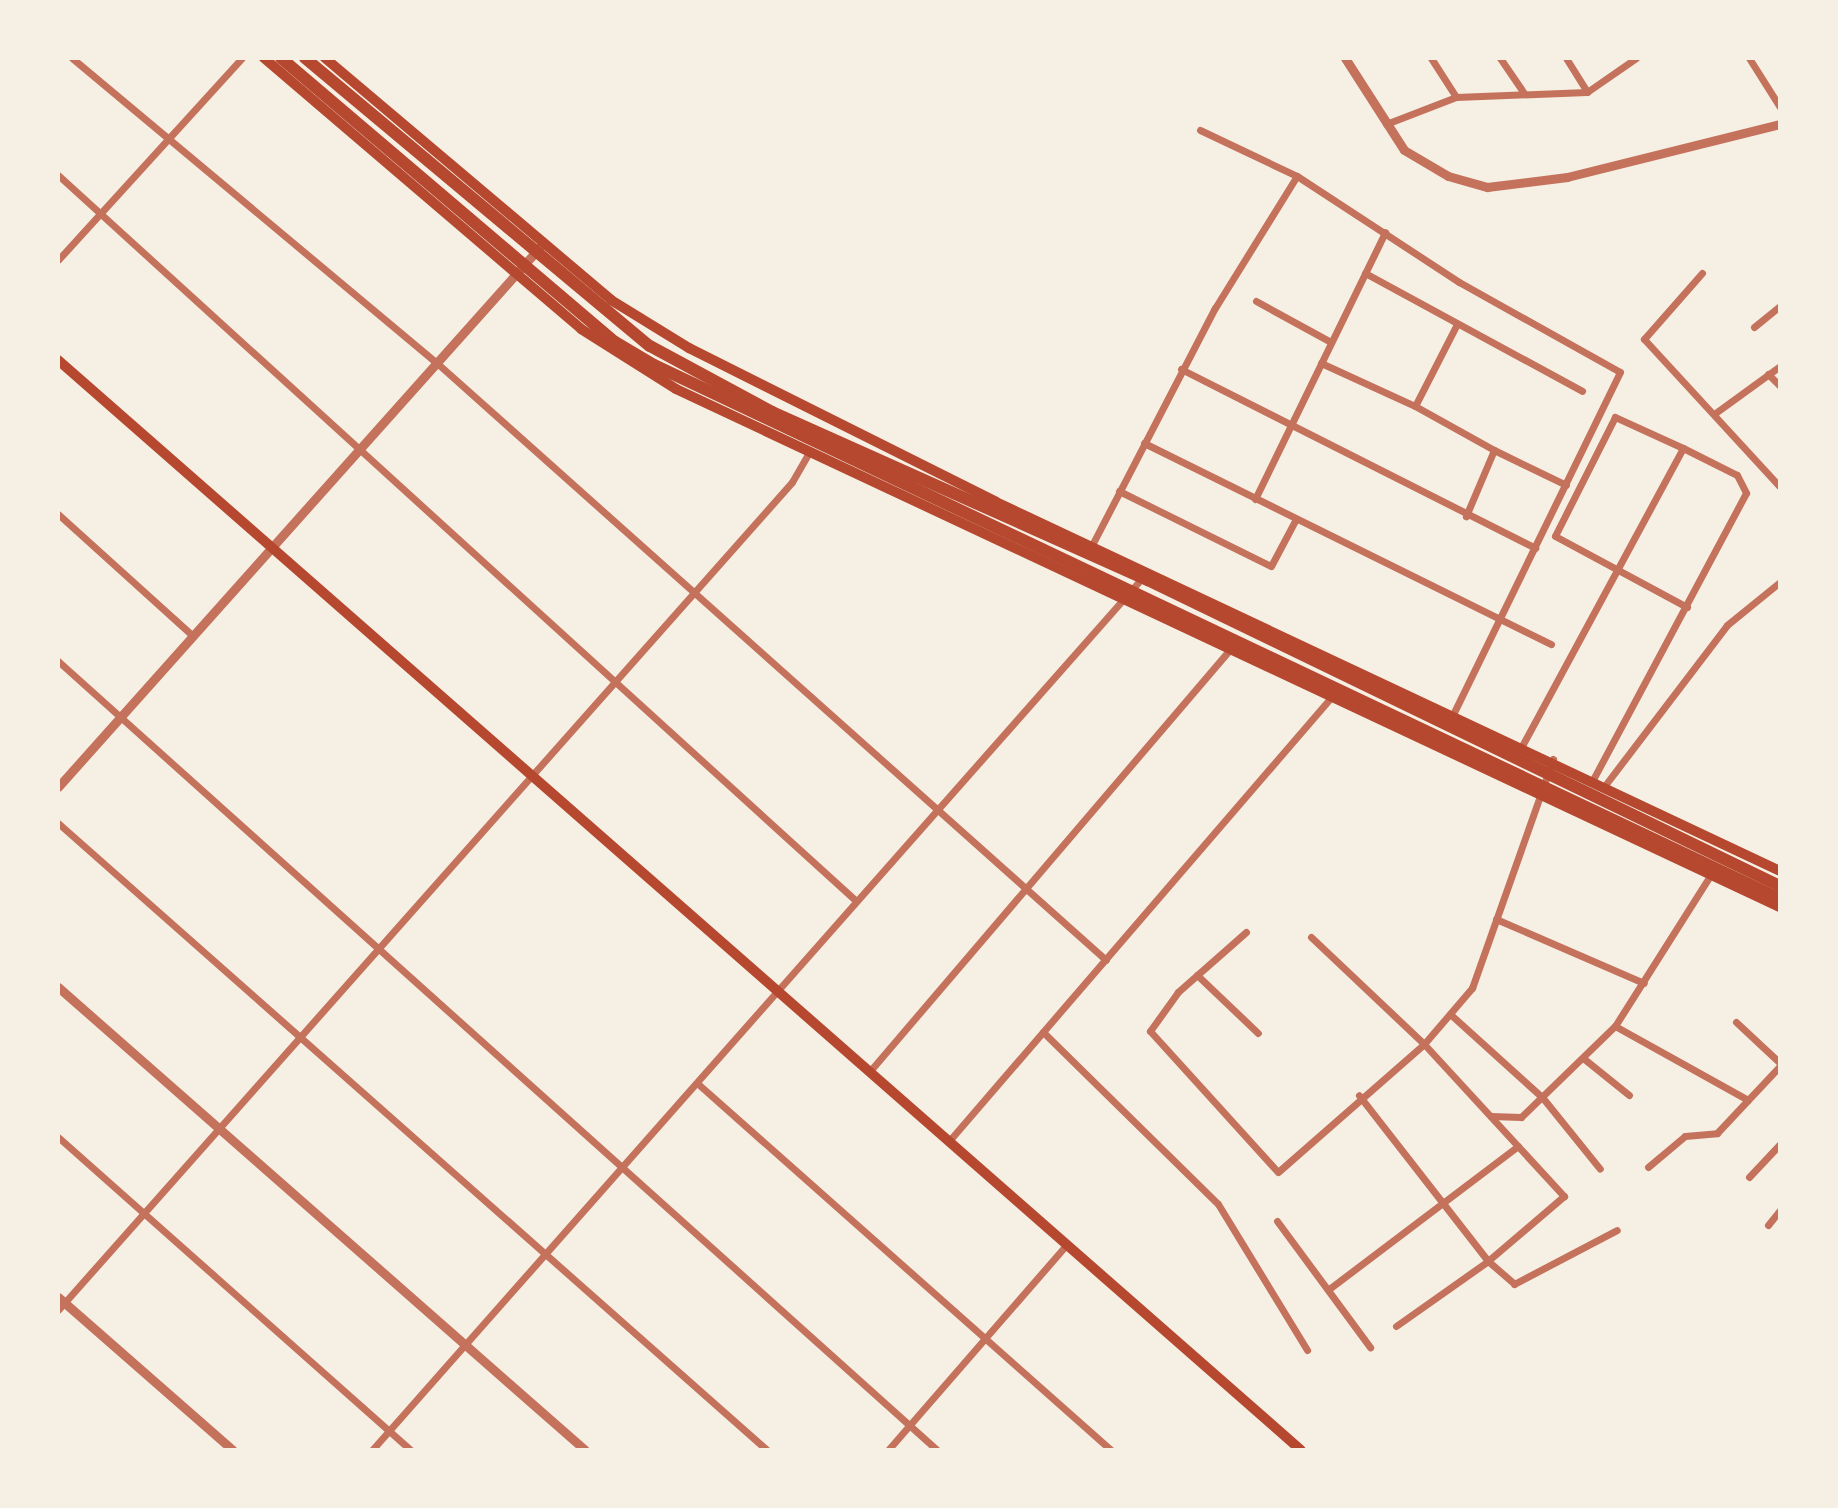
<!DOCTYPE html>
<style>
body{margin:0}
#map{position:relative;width:1838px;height:1508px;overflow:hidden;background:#f6efe4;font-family:"DejaVu Sans",sans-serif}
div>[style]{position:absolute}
.minor>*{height:7px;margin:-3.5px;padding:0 3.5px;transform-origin:3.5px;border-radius:3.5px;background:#c5725c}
.tertiary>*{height:9px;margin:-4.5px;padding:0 4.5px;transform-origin:4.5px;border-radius:4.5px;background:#c5725c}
.secondary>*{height:10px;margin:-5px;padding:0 5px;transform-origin:5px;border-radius:5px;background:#b5482f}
.trunk>*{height:12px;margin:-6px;padding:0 6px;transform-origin:6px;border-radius:6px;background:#b5482f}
span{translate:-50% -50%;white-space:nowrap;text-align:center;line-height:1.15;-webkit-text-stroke:8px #f6efe4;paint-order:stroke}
.frame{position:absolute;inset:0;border:60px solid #f6efe4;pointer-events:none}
</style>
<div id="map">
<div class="minor">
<div style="left:72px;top:58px;width:477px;rotate:39.9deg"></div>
<div style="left:438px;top:364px;width:895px;rotate:41.74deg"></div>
<div style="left:1431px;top:58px;width:46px;rotate:57.3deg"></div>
<div style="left:1500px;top:58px;width:42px;rotate:55.6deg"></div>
<div style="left:1566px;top:58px;width:40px;rotate:58deg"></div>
<div style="left:1749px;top:58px;width:58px;rotate:57.7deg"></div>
<div style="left:1386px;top:124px;width:75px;rotate:-21.1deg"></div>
<div style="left:1456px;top:97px;width:131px;rotate:-2.2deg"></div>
<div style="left:1587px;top:92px;width:60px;rotate:-34.8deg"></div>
<div style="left:1200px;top:130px;width:107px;rotate:25.4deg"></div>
<div style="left:1297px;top:176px;width:194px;rotate:33.2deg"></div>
<div style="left:1459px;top:282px;width:184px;rotate:29.2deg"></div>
<div style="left:1620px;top:372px;width:379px;rotate:116deg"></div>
<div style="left:58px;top:175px;width:1077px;rotate:42.29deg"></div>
<div style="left:58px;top:260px;width:273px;rotate:-47.7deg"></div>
<div style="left:1365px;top:273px;width:247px;rotate:28.5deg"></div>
<div style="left:1702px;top:273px;width:88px;rotate:131.3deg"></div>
<div style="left:1644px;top:339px;width:201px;rotate:47.4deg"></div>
<div style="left:1256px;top:301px;width:85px;rotate:28.7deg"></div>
<div style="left:1457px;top:324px;width:92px;rotate:117.1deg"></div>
<div style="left:1415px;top:406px;width:90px;rotate:29.1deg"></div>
<div style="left:1494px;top:450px;width:72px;rotate:113deg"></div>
<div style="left:1754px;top:327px;width:33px;rotate:-39deg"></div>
<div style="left:1321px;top:363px;width:103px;rotate:24.6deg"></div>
<div style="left:1181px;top:369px;width:397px;rotate:26.8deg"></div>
<div style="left:1768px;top:374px;width:17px;rotate:45deg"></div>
<div style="left:1714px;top:414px;width:82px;rotate:-36deg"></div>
<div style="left:1144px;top:443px;width:454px;rotate:26.3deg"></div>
<div style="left:1683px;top:448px;width:75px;rotate:-155.5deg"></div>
<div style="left:1615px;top:417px;width:133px;rotate:116.8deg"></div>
<div style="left:1555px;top:536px;width:150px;rotate:28.3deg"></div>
<div style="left:1494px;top:450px;width:80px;rotate:25.9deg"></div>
<div style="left:1119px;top:491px;width:169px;rotate:26.3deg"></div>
<div style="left:1271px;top:566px;width:53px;rotate:-62deg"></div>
<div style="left:1255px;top:499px;width:297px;rotate:-64deg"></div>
<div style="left:58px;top:514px;width:181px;rotate:42.1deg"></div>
<div style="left:1092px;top:545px;width:267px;rotate:-62.6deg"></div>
<div style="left:1215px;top:308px;width:155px;rotate:-58.2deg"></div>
<div style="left:58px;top:661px;width:1181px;rotate:41.91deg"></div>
<div style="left:1523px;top:744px;width:336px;rotate:-61.6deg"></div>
<div style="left:1683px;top:448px;width:60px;rotate:26.6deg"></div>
<div style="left:1737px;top:475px;width:20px;rotate:63deg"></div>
<div style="left:1746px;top:493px;width:323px;rotate:118.1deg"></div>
<div style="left:1606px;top:784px;width:200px;rotate:-52.7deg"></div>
<div style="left:1727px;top:625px;width:68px;rotate:-39.1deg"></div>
<div style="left:58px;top:823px;width:946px;rotate:41.49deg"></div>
<div style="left:1496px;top:919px;width:161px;rotate:23.4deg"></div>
<div style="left:1246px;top:932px;width:91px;rotate:138.6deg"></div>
<div style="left:1178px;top:992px;width:48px;rotate:125.7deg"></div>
<div style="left:1150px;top:1031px;width:190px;rotate:47.8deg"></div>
<div style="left:1278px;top:1172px;width:194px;rotate:-41.2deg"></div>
<div style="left:1424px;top:1044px;width:74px;rotate:-49.4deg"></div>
<div style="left:1472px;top:988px;width:243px;rotate:-70.5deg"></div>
<div style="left:1311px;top:937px;width:156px;rotate:43.4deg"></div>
<div style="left:1424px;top:1044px;width:207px;rotate:47.4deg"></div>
<div style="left:1564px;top:1196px;width:100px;rotate:139.5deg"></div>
<div style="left:1488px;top:1261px;width:210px;rotate:-127.9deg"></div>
<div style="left:1197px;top:975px;width:84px;rotate:43.6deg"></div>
<div style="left:1450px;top:1014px;width:124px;rotate:42.1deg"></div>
<div style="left:1542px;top:1097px;width:92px;rotate:51.1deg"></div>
<div style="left:1736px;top:1022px;width:60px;rotate:43deg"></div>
<div style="left:1615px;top:1026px;width:152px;rotate:29.1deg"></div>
<div style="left:1043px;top:1032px;width:245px;rotate:44.5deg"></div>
<div style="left:1218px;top:1204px;width:171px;rotate:58.6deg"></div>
<div style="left:1583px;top:1058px;width:59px;rotate:38.8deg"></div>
<div style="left:870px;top:1071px;width:558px;rotate:-49.51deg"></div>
<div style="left:697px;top:1083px;width:553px;rotate:41.56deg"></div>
<div style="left:1491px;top:1116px;width:30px;rotate:2deg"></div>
<div style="left:1521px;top:1117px;width:131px;rotate:-44.1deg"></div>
<div style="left:1615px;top:1026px;width:178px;rotate:-57.7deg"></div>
<div style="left:58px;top:1137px;width:471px;rotate:41.6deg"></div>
<div style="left:949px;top:1141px;width:589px;rotate:-49.27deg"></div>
<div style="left:1648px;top:1167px;width:48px;rotate:-40deg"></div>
<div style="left:1685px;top:1136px;width:32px;rotate:-5deg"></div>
<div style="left:1717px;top:1133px;width:92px;rotate:-46.8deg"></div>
<div style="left:1749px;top:1177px;width:45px;rotate:-46.8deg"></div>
<div style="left:1277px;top:1221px;width:157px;rotate:53.6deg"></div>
<div style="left:1768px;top:1225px;width:19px;rotate:-51deg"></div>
<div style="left:1329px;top:1289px;width:237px;rotate:-37.1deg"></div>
<div style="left:58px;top:1310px;width:1106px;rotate:-48.44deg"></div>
<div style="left:792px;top:482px;width:34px;rotate:-60deg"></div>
<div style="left:1396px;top:1326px;width:113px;rotate:-35.2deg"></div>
<div style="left:1488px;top:1261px;width:35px;rotate:41deg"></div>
<div style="left:1514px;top:1284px;width:116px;rotate:-27.7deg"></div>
<div style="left:372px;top:1450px;width:1166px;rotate:-48.55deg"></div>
<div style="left:888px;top:1450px;width:273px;rotate:-49deg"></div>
</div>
<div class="tertiary">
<div style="left:1345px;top:58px;width:109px;rotate:57.3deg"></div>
<div style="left:1404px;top:150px;width:51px;rotate:30.6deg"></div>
<div style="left:1448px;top:176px;width:41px;rotate:15.8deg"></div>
<div style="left:1487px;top:187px;width:81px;rotate:-7.1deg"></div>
<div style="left:1567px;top:177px;width:219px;rotate:-14deg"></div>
<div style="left:58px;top:787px;width:724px;rotate:-48.25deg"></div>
<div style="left:58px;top:987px;width:701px;rotate:41.3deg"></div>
<div style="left:58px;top:1297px;width:232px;rotate:41.2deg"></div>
</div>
<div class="secondary">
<div style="left:264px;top:58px;width:417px;rotate:40.5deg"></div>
<div style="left:581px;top:329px;width:112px;rotate:32.3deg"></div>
<div style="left:676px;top:389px;width:1219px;rotate:25.14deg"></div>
<div style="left:325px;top:58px;width:375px;rotate:40.2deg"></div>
<div style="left:611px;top:300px;width:92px;rotate:31.6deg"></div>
<div style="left:689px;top:348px;width:343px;rotate:26.6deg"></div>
<div style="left:996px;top:502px;width:866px;rotate:25.2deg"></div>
<div style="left:58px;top:360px;width:1653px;rotate:41.25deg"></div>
</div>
<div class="trunk">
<div style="left:281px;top:58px;width:438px;rotate:40.4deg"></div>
<div style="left:615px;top:342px;width:45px;rotate:30.5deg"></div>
<div style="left:654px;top:365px;width:1246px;rotate:25.37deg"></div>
<div style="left:305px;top:58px;width:449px;rotate:39.9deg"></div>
<div style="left:650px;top:346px;width:139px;rotate:28.4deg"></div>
<div style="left:772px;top:412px;width:412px;rotate:24.1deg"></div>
<div style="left:1148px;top:580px;width:702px;rotate:25.84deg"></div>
</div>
<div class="frame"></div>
</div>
